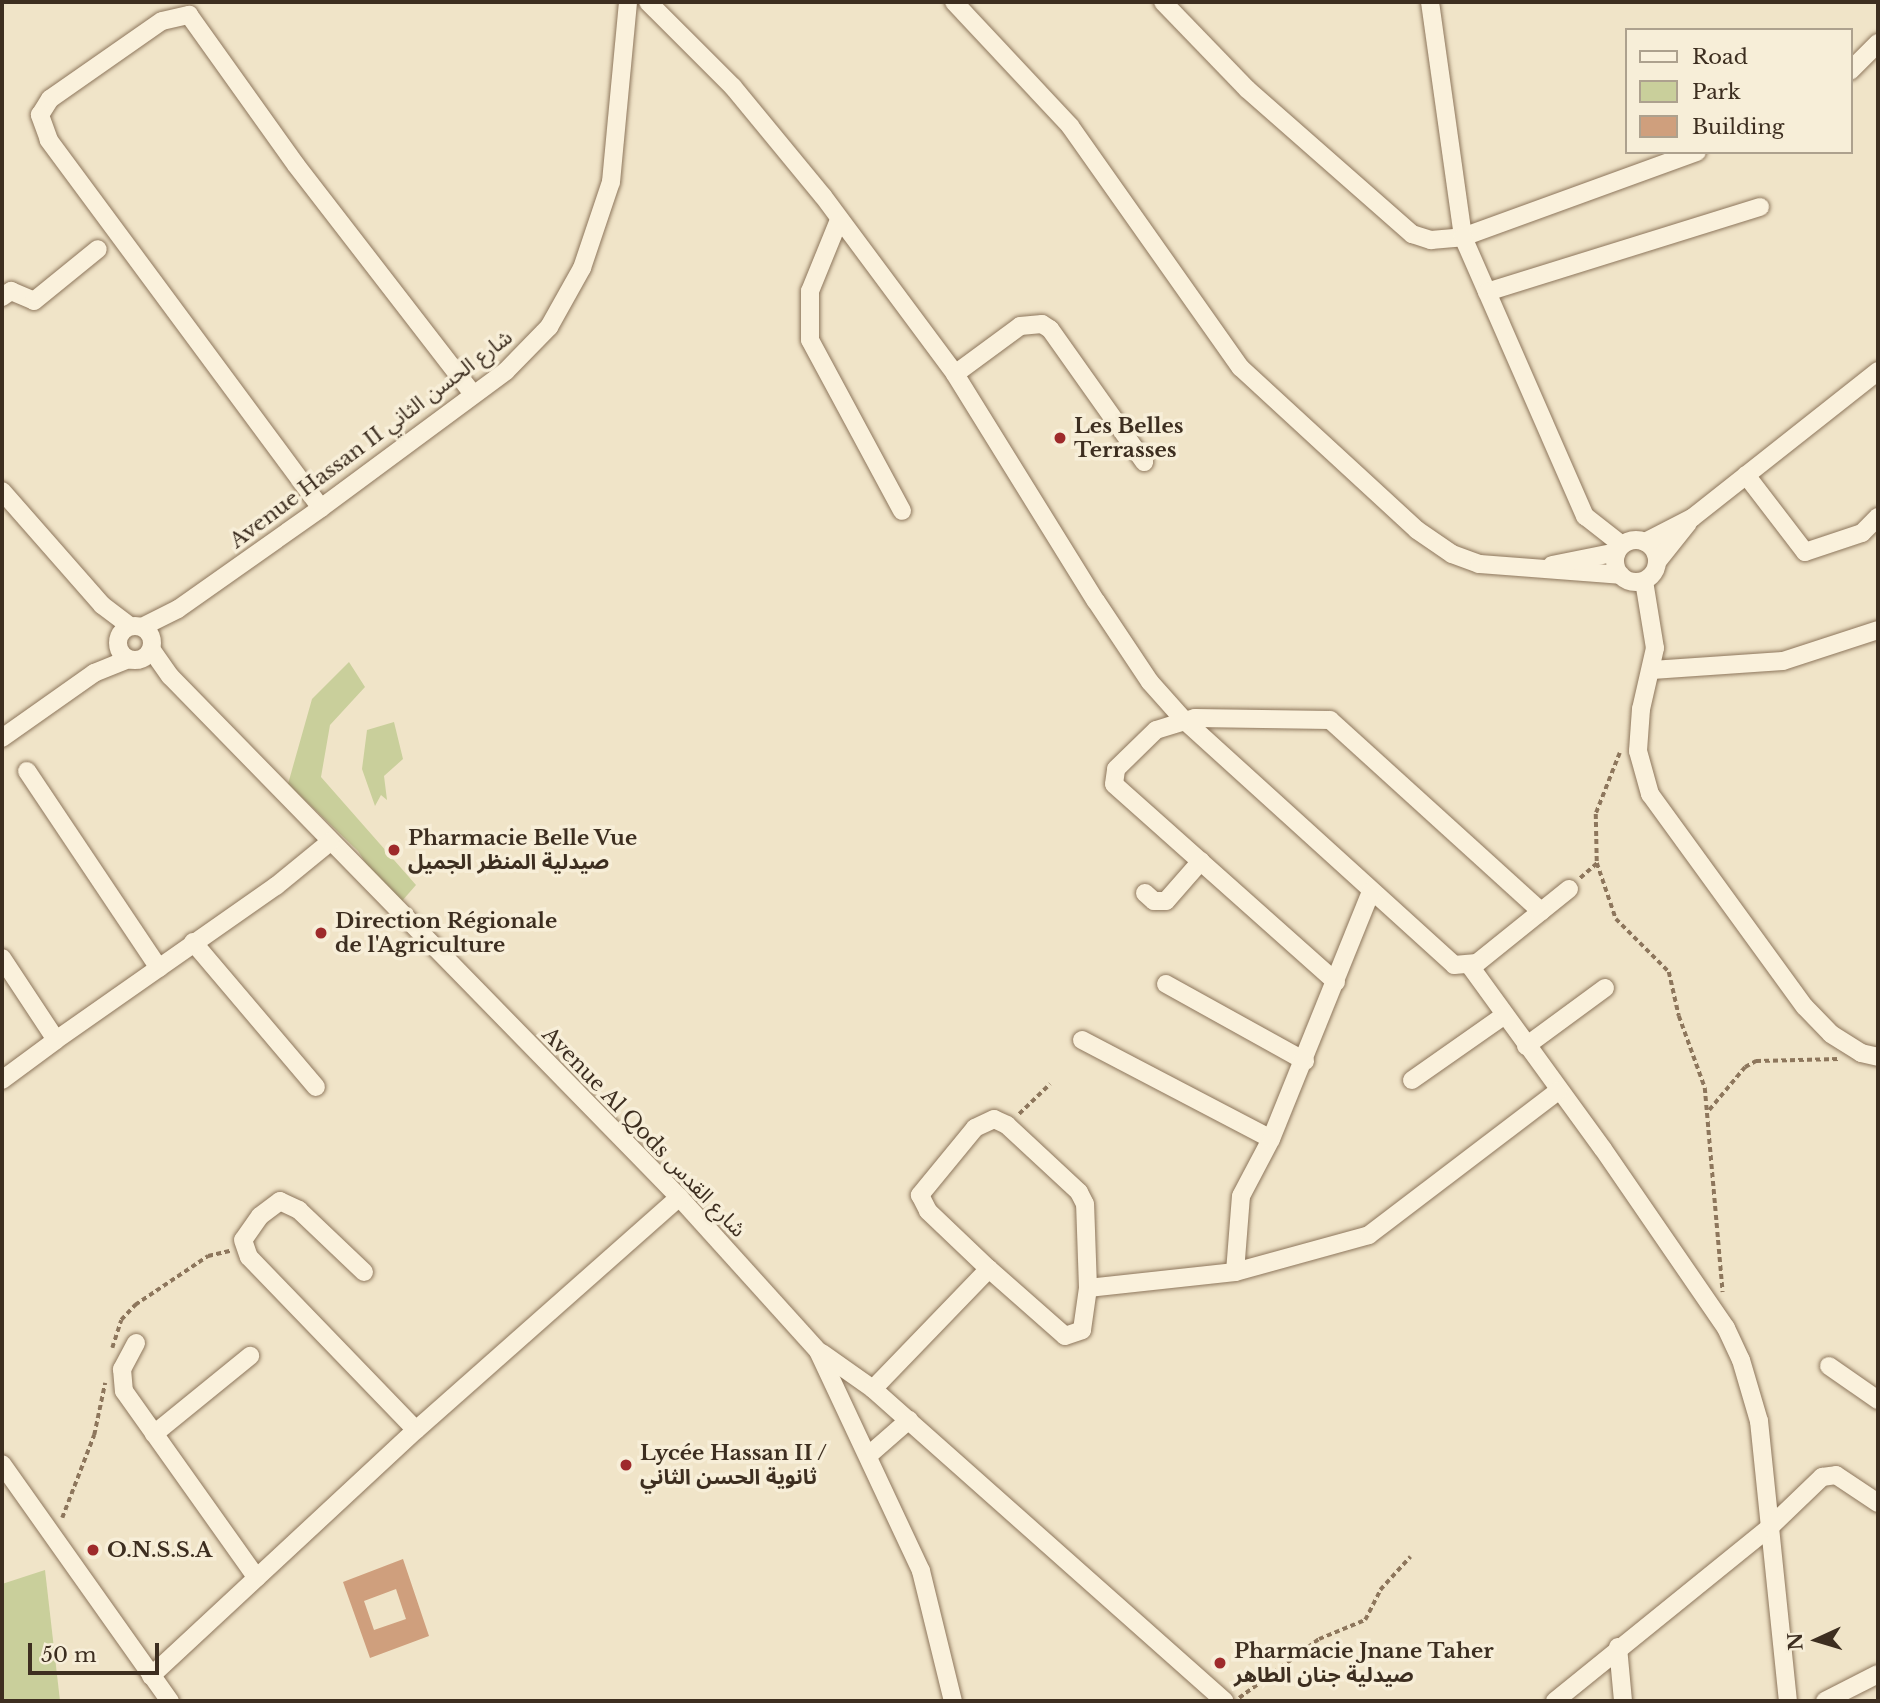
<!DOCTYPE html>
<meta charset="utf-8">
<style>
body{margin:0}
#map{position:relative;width:1880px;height:1703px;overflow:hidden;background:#f0e4c8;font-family:"Libre Baskerville","Noto Sans Arabic",serif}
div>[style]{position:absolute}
.green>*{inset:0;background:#c9cf9b}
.building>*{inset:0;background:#cf9f7d}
.path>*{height:3.5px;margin-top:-1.75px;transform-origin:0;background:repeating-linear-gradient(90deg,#8d765c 0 5px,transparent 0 8.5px)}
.roads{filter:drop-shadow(0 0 2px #8d765c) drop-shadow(0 0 2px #8d765c)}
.minor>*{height:18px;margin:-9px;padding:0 9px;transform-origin:9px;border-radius:9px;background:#faf1dc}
.minor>.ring{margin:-9px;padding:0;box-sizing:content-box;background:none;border:18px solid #faf1dc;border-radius:50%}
.dots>*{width:19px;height:19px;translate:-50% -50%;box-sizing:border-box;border:4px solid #f7eed8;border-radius:50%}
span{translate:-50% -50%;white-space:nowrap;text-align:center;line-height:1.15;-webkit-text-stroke:7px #f7eed8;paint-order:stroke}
.poi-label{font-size:21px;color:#3d2e20;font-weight:700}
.left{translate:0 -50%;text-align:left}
.street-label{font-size:21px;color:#3d2e20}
.frame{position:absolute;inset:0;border:4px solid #3d2e20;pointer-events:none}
.legend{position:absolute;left:1625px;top:28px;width:228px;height:126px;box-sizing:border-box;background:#f7eed8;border:2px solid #ada18e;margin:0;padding:9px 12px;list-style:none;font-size:21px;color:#3d2e20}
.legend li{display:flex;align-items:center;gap:14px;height:35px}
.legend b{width:35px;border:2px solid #ada18e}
.north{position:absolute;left:1782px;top:1605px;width:70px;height:70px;-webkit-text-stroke:5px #f7eed8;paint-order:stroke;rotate:266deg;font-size:19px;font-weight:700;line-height:28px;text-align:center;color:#3d2e20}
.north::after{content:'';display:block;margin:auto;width:24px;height:32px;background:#3d2e20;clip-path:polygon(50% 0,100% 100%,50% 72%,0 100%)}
.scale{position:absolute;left:28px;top:1643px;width:131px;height:32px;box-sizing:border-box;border:4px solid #3d2e20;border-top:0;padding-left:9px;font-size:21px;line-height:24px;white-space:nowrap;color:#3d2e20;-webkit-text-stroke:5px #f7eed8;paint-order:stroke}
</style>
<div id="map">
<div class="green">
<div style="clip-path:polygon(349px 662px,365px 687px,330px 725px,321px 777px,416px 885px,395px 909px,358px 851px,288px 784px,312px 699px)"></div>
<div style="clip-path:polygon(394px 722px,403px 759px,384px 776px,387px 800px,381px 795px,375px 806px,362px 769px,367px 730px)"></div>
<div style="clip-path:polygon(45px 1570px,60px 1701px,2px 1701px,2px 1584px)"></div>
</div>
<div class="building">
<div style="clip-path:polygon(evenodd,403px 1559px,429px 1636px,370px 1658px,343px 1582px,403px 1559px,396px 1589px,406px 1619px,374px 1630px,364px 1601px,396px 1589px)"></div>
</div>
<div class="path">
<div style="left:1620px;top:753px;width:66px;rotate:111.5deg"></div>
<div style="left:1596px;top:814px;width:49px;rotate:88.8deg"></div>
<div style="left:1597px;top:863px;width:59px;rotate:71.3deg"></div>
<div style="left:1616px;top:919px;width:75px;rotate:45deg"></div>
<div style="left:1669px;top:972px;width:45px;rotate:77.2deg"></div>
<div style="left:1679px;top:1016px;width:77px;rotate:70.1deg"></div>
<div style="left:1705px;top:1088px;width:205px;rotate:85deg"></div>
<div style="left:1580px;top:878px;width:23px;rotate:-41deg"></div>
<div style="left:1709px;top:1110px;width:56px;rotate:-50.1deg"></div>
<div style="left:1745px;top:1067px;width:13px;rotate:-29deg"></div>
<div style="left:1756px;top:1061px;width:83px;rotate:-1.4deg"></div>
<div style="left:1019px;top:1114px;width:43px;rotate:-44.1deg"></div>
<div style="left:112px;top:1348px;width:29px;rotate:-72deg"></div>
<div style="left:121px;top:1320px;width:21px;rotate:-47deg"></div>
<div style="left:135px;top:1305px;width:88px;rotate:-33.9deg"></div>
<div style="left:208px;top:1256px;width:23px;rotate:-13deg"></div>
<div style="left:62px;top:1518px;width:89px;rotate:-68.9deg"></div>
<div style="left:94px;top:1435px;width:53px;rotate:-78.1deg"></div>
<div style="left:1239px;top:1698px;width:99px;rotate:-36.4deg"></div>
<div style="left:1319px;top:1639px;width:50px;rotate:-22.4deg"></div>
<div style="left:1365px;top:1620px;width:34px;rotate:-63deg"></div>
<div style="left:1380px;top:1590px;width:45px;rotate:-47.7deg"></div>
</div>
<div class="roads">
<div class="minor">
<div style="left:648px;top:2px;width:120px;rotate:45deg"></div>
<div style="left:733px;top:87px;width:141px;rotate:50.5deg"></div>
<div style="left:823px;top:196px;width:222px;rotate:53.4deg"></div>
<div style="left:955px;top:374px;width:267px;rotate:58.2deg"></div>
<div style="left:1096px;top:601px;width:97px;rotate:56.3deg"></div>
<div style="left:1150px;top:682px;width:50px;rotate:48.3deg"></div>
<div style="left:1183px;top:719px;width:366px;rotate:42.2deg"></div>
<div style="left:1454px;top:965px;width:23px;rotate:-5deg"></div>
<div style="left:1477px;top:963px;width:118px;rotate:-38.8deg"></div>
<div style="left:954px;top:2px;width:170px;rotate:46.9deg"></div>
<div style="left:1070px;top:126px;width:296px;rotate:54.8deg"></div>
<div style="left:1241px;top:368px;width:239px;rotate:42.6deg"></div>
<div style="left:1417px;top:530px;width:42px;rotate:34.4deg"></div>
<div style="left:1452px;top:554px;width:29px;rotate:20deg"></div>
<div style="left:1479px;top:564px;width:142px;rotate:4.4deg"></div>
<div style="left:1163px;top:2px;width:121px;rotate:46deg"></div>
<div style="left:1247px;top:89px;width:220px;rotate:41.3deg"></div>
<div style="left:1412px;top:234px;width:20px;rotate:18deg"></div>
<div style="left:1431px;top:240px;width:32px;rotate:-5deg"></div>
<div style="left:1463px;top:237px;width:249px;rotate:-20deg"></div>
<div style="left:1430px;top:2px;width:237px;rotate:82deg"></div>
<div style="left:1463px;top:237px;width:305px;rotate:66.4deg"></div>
<div style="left:1585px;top:516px;width:47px;rotate:38.1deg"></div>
<div style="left:1850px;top:71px;width:40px;rotate:-45deg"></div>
<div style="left:839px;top:220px;width:77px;rotate:112.2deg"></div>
<div style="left:810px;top:291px;width:49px;rotate:90deg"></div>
<div style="left:810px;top:340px;width:194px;rotate:61.7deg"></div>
<div style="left:1487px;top:292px;width:286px;rotate:-17.3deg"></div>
<div style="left:2px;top:297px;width:11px;rotate:-34deg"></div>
<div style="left:11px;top:291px;width:25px;rotate:23deg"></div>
<div style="left:34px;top:301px;width:82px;rotate:-39.1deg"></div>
<div style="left:955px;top:374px;width:81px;rotate:-36.4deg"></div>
<div style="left:1020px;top:326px;width:22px;rotate:-5deg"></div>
<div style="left:1042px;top:324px;width:9px;rotate:32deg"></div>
<div style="left:1050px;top:329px;width:163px;rotate:54.7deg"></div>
<div style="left:1746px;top:475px;width:97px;rotate:52.5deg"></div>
<div style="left:1805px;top:552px;width:60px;rotate:-18.4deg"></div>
<div style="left:1862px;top:533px;width:23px;rotate:-45deg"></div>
<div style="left:2px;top:491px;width:152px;rotate:48.7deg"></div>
<div style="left:102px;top:605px;width:35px;rotate:37deg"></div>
<div style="left:321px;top:508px;width:458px;rotate:-126.5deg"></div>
<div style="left:49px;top:140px;width:27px;rotate:-110deg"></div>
<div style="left:40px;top:115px;width:19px;rotate:-58deg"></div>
<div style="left:50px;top:99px;width:136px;rotate:-34.9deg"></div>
<div style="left:162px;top:21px;width:28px;rotate:-13deg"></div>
<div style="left:189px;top:15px;width:184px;rotate:54.5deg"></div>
<div style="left:296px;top:165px;width:289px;rotate:52.3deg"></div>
<div class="ring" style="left:1615px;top:540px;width:24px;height:24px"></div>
<div style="left:1645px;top:542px;width:53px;rotate:-27.1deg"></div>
<div style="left:1692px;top:518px;width:237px;rotate:-38.3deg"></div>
<div style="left:1657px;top:562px;width:50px;rotate:-51.5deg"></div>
<div style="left:1552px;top:565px;width:66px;rotate:-11.3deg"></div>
<div style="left:1644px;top:581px;width:68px;rotate:80.7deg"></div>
<div style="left:1655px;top:648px;width:63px;rotate:102.9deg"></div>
<div style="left:1641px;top:709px;width:42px;rotate:94.1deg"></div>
<div style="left:1638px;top:751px;width:45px;rotate:74.4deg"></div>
<div style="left:1650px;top:794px;width:263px;rotate:54deg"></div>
<div style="left:1805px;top:1007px;width:37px;rotate:46deg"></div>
<div style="left:1831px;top:1034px;width:36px;rotate:32deg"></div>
<div style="left:1861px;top:1053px;width:17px;rotate:13deg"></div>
<div class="ring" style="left:118px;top:626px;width:16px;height:16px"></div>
<div style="left:142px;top:627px;width:40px;rotate:-26.6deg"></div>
<div style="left:178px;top:609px;width:175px;rotate:-35.2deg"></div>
<div style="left:321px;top:508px;width:230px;rotate:-36.5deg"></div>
<div style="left:506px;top:371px;width:62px;rotate:-45.7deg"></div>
<div style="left:549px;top:327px;width:68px;rotate:-60.8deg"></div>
<div style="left:582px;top:268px;width:91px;rotate:-71.4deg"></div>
<div style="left:611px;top:182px;width:181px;rotate:-84.6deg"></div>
<div style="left:151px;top:649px;width:33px;rotate:55deg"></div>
<div style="left:170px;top:676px;width:728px;rotate:45.67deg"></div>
<div style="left:679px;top:1197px;width:207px;rotate:47.9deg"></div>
<div style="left:818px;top:1351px;width:243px;rotate:64.9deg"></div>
<div style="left:921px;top:1571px;width:134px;rotate:76.2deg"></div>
<div style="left:1652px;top:670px;width:131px;rotate:-3.9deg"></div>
<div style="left:1783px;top:661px;width:100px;rotate:-18.1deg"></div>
<div style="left:2px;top:738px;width:113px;rotate:-35.2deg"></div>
<div style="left:94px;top:673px;width:37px;rotate:-22deg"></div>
<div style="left:27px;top:771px;width:237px;rotate:56.2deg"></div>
<div style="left:1145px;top:893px;width:12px;rotate:42deg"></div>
<div style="left:1154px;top:901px;width:12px"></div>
<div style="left:1166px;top:901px;width:53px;rotate:-48.8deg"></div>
<div style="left:193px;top:942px;width:190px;rotate:49.7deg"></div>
<div style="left:2px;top:958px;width:98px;rotate:56.6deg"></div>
<div style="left:56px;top:1040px;width:269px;rotate:-35deg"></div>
<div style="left:276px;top:886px;width:70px;rotate:-39.2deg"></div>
<div style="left:1470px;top:966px;width:226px;rotate:54deg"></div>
<div style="left:1603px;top:1149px;width:217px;rotate:55.5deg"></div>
<div style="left:1726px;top:1328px;width:35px;rotate:65deg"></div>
<div style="left:1741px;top:1360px;width:64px;rotate:73.6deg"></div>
<div style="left:1759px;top:1421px;width:281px;rotate:84.1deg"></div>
<div style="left:1336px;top:982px;width:297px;rotate:-138.3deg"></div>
<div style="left:1114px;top:784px;width:15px;rotate:-82deg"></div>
<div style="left:1116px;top:769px;width:56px;rotate:-44.3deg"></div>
<div style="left:1156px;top:730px;width:41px;rotate:-17.1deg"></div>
<div style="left:1195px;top:718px;width:135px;rotate:0.8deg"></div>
<div style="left:1330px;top:720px;width:285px;rotate:42.2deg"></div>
<div style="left:1166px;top:984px;width:159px;rotate:29deg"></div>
<div style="left:1082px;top:1040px;width:213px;rotate:27.6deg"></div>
<div style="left:1526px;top:1046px;width:98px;rotate:-36.3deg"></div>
<div style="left:2px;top:1080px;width:67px;rotate:-36.5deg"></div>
<div style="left:1412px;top:1080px;width:113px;rotate:-35deg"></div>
<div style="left:364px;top:1272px;width:90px;rotate:-136.4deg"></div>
<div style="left:299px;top:1210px;width:21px;rotate:-155deg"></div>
<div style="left:280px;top:1201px;width:25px;rotate:143deg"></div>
<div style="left:260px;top:1216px;width:29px;rotate:125deg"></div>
<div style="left:243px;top:1240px;width:18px;rotate:71deg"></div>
<div style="left:249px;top:1257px;width:240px;rotate:46deg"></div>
<div style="left:1235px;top:1272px;width:76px;rotate:-85.5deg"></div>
<div style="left:1241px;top:1196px;width:64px;rotate:-62.2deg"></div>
<div style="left:1271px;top:1139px;width:267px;rotate:-68deg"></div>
<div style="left:1088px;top:1288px;width:148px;rotate:-6.2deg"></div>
<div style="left:1235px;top:1272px;width:139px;rotate:-15.4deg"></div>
<div style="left:1369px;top:1235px;width:238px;rotate:-37.3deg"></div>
<div style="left:136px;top:1343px;width:30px;rotate:118deg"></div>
<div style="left:122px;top:1369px;width:22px;rotate:85deg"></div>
<div style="left:124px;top:1391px;width:229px;rotate:54.6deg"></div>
<div style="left:822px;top:1353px;width:62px;rotate:35.2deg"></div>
<div style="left:873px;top:1389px;width:470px;rotate:41.6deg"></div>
<div style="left:1829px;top:1366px;width:60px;rotate:34.8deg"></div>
<div style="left:873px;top:1389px;width:167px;rotate:-46deg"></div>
<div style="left:989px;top:1269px;width:101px;rotate:41.4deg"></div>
<div style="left:1065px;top:1336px;width:18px;rotate:-19deg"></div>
<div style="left:1082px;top:1330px;width:42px;rotate:-81.9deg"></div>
<div style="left:1088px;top:1288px;width:84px;rotate:-92deg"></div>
<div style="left:1085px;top:1204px;width:13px;rotate:-117deg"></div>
<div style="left:1079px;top:1192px;width:98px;rotate:-137.1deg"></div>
<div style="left:1007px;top:1125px;width:14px;rotate:-155deg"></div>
<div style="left:994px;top:1119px;width:21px;rotate:155deg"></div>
<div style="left:975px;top:1128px;width:87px;rotate:129.4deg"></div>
<div style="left:920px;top:1195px;width:18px;rotate:63deg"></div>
<div style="left:928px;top:1211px;width:84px;rotate:43.6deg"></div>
<div style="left:154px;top:1434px;width:124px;rotate:-39.1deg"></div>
<div style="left:870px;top:1454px;width:52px;rotate:-41.1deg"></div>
<div style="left:2px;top:1464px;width:291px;rotate:54.7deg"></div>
<div style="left:1618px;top:1647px;width:54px;rotate:84.7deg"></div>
<div style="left:151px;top:1676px;width:362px;rotate:-42.9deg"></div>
<div style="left:416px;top:1430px;width:351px;rotate:-41.5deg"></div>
<div style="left:1555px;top:1701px;width:275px;rotate:-39deg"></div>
<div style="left:1769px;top:1528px;width:74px;rotate:-43.9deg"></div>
<div style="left:1822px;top:1477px;width:14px;rotate:-8deg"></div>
<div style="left:1836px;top:1475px;width:50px;rotate:33.7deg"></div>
<div style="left:1825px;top:1701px;width:59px;rotate:-27deg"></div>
</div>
</div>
<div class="dots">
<div style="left:1060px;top:438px;background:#9e2a2b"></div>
<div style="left:394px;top:850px;background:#9e2a2b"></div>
<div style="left:321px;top:933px;background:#9e2a2b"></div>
<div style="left:626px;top:1465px;background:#9e2a2b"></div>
<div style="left:93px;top:1550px;background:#9e2a2b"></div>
<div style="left:1220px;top:1663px;background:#9e2a2b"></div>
</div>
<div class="poi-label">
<span class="left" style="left:1074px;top:438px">Les Belles<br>Terrasses</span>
<span class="left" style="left:408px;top:850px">Pharmacie Belle Vue<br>صيدلية المنظر الجميل</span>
<span class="left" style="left:335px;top:933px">Direction Régionale<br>de l'Agriculture</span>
<span class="left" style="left:640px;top:1465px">Lycée Hassan II /<br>ثانوية الحسن الثاني</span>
<span class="left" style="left:107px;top:1550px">O.N.S.S.A</span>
<span class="left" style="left:1234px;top:1663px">Pharmacie Jnane Taher<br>صيدلية جنان الطاهر</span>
</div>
<div class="street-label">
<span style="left:371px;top:439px;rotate:-37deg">Avenue Hassan II شارع الحسن الثاني</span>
<span style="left:644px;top:1132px;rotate:46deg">Avenue Al Qods شارع القدس</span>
</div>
<div class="frame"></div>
<ul class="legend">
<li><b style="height:9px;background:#faf1dc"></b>Road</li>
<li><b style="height:19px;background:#c9cf9b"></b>Park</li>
<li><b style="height:19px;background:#cf9f7d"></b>Building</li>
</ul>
<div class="north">N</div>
<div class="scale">50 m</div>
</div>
